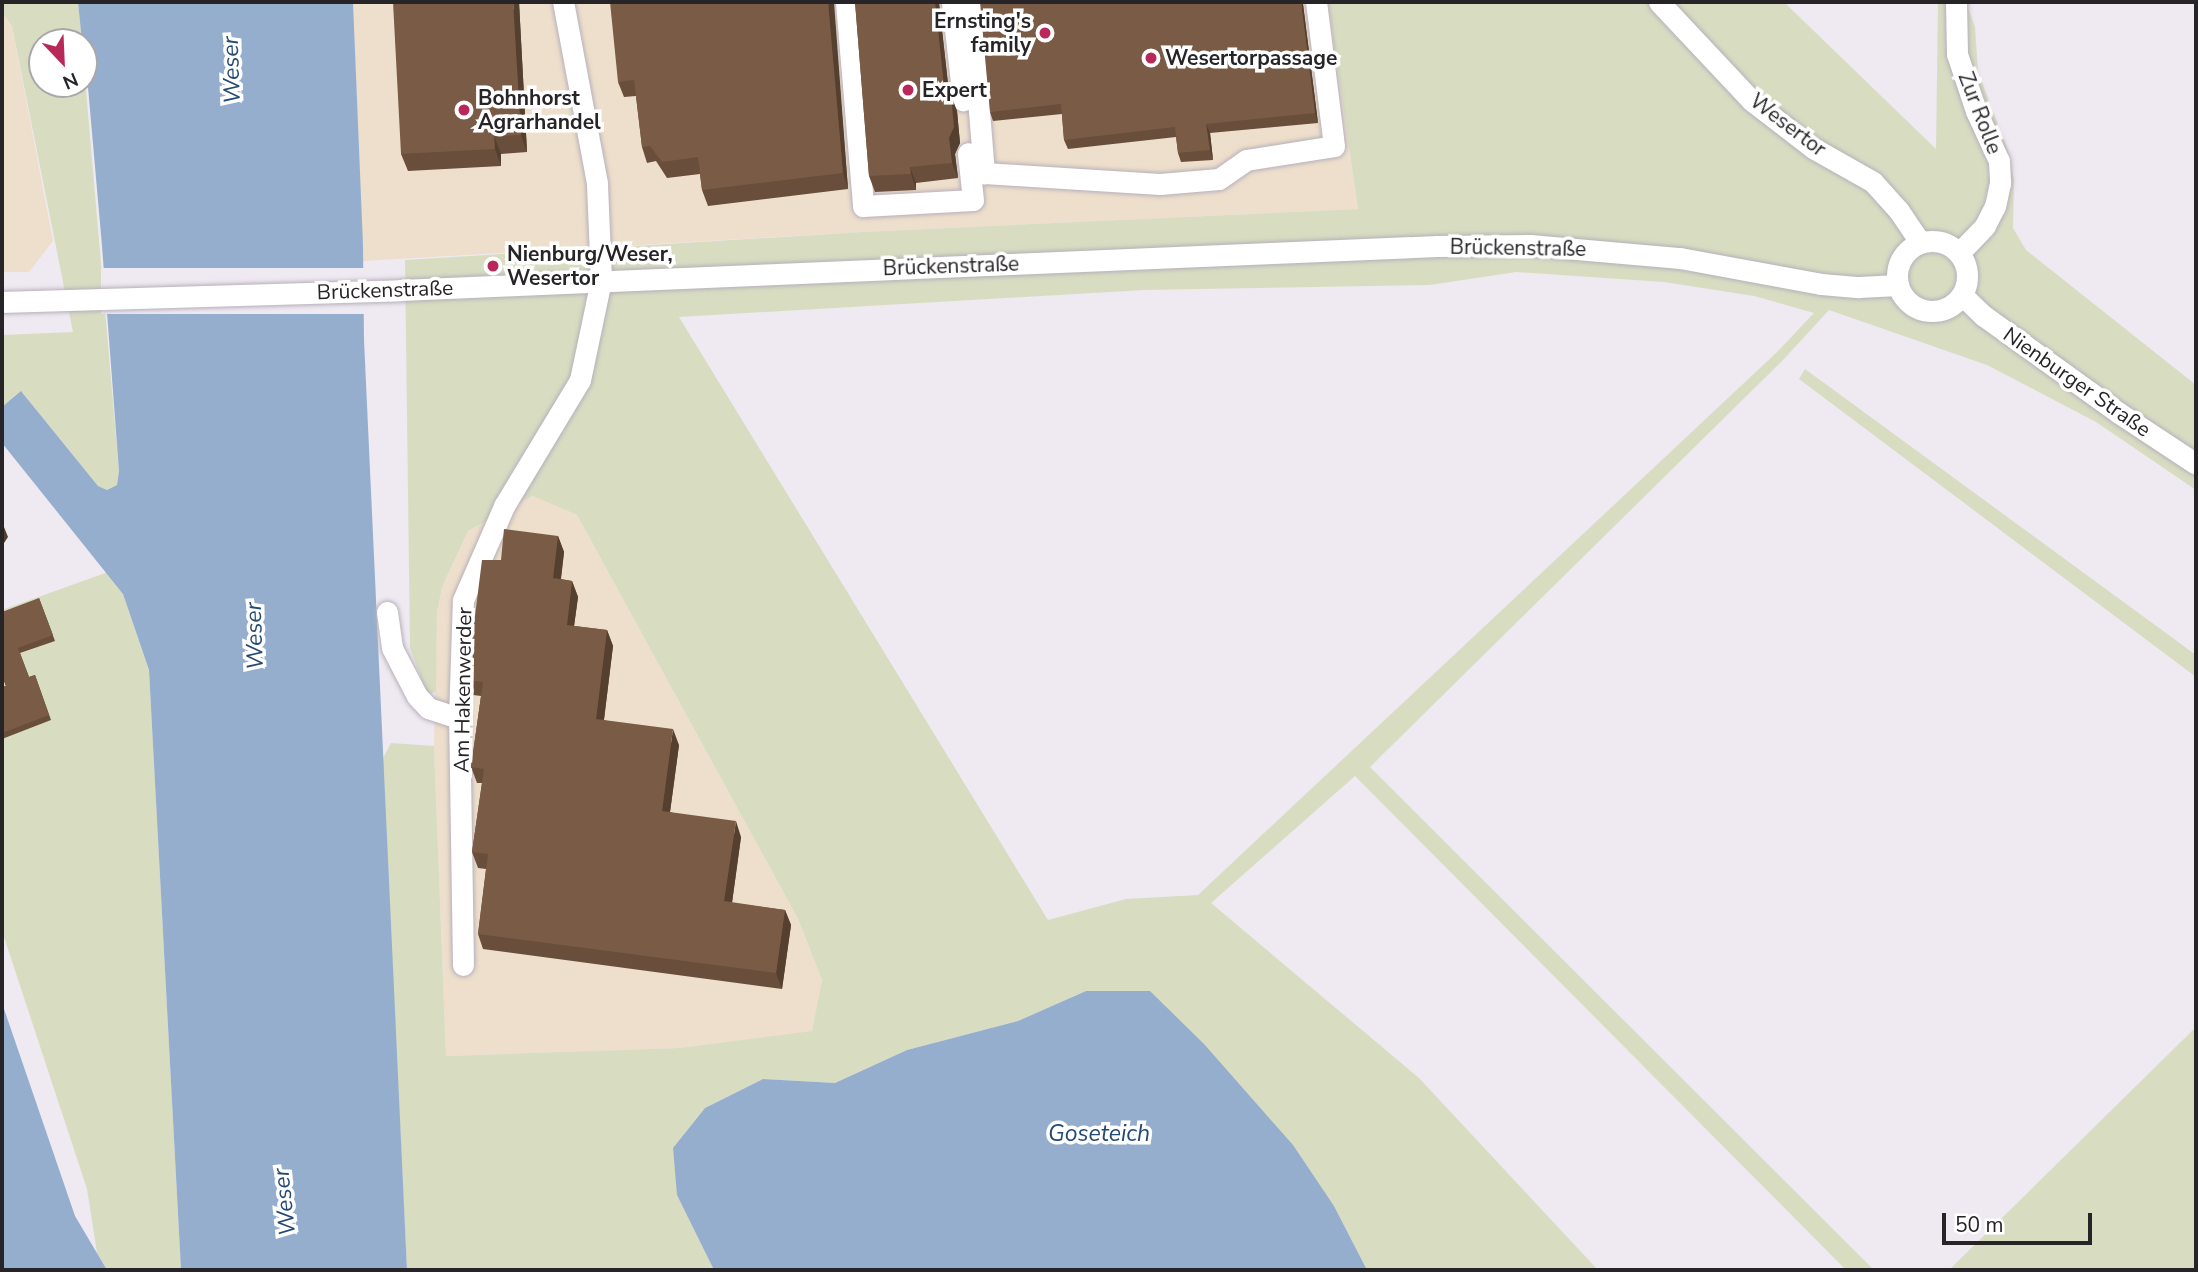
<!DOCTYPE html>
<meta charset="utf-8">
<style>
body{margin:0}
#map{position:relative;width:2198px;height:1272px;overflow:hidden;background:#efe9f2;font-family:"Nunito Sans",sans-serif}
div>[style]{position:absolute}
.commercial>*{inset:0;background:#eedfcc}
.green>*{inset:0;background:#d8ddc2}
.water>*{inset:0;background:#95aecd}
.pier>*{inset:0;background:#efe9f2;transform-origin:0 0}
.roads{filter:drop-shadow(0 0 2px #b7b0b9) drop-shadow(0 0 2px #b7b0b9)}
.minor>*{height:21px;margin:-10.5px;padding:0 10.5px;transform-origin:10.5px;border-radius:10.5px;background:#fff}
.minor>.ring{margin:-10.5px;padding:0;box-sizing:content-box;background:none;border:21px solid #fff;border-radius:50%}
.wall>*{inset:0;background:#694e3b}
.shaded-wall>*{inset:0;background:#554030}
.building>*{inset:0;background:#7a5b45}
.dots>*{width:19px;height:19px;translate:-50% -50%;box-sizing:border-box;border:4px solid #fff;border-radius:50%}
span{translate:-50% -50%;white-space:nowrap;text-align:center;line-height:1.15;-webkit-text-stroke:7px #fff;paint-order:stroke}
.poi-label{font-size:21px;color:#272428;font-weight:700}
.right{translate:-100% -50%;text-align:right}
.left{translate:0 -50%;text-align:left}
.street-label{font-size:21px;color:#272428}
.water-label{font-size:23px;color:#244973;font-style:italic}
.frame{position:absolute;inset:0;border:4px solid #272428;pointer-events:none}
.north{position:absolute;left:28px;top:28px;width:70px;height:70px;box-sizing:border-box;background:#fff;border:2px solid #a9a7a9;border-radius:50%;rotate:157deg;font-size:19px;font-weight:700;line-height:28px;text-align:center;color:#272428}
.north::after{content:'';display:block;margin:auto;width:24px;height:32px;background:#b8295a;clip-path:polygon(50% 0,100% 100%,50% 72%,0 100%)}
.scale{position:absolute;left:1942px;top:1213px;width:150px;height:32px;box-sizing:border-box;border:4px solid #272428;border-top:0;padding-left:9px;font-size:21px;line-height:24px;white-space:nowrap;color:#272428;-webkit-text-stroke:5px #fff;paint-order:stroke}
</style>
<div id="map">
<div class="commercial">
<div style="clip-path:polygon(353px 2px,1328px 2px,1358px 209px,862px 232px,363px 261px)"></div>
<div style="clip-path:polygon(2px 13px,12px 26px,53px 241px,29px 272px,2px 272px)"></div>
<div style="clip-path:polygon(534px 496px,577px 515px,798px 919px,822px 980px,812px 1032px,679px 1048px,446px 1056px,434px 746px,437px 613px,442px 587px,468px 531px)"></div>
</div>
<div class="green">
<div style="clip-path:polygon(2px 2px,78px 2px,82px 42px,42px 42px,42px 84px,84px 84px,84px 67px,119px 471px,117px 485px,107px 490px,98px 486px,22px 392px,2px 407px,2px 335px,73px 332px,12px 26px,2px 13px)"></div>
<div style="clip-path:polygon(evenodd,1328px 2px,1784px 2px,1936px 149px,1938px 2px,1966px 2px,1975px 27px,1978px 72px,2008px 151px,2014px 180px,2013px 228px,2026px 250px,2196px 385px,2196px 490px,2096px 422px,1987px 365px,1829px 310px,1784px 359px,1370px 767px,1874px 1270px,1846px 1270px,1355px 776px,1211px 903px,1419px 1078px,1598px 1270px,1367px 1270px,1334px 1206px,1150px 991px,1086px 991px,1018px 1021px,907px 1050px,835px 1083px,763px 1079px,705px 1108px,673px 1148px,678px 1195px,714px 1270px,407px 1270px,382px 760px,391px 743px,434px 746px,446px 1056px,679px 1048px,812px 1031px,822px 980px,798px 919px,577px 515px,533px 496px,468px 531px,442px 587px,437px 613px,436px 692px,427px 694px,410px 648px,405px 260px,862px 232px,1358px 209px,1328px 2px,1516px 272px,1664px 282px,1754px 296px,1814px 313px,1776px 353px,1198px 895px,1126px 899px,1048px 920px,679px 317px,1144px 290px,1430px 285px,1516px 272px)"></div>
<div style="clip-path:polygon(1805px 369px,2196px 655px,2196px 677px,1799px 379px)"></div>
<div style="clip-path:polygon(108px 572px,123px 594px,149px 670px,181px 1270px,107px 1270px,97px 1253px,87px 1189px,2px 931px,2px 610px)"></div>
<div style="clip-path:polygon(2196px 1027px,2196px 1270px,1949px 1270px)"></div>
</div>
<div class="water">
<div style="clip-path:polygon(78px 2px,353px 2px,363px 245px,364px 340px,407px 1270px,181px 1270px,149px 670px,123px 594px,2px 443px,2px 407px,21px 391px,98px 486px,107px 490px,117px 485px,119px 471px,102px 246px,84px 42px,82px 42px)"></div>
<div style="clip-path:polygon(1086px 991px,1150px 991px,1204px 1044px,1293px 1145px,1334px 1206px,1367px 1270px,714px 1270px,677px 1195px,673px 1148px,705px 1108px,763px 1079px,835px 1083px,907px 1050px,1018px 1021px)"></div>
<div style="clip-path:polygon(2px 1003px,75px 1216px,107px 1270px,2px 1270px)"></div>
</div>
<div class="pier">
<div style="left:366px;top:268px;width:46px;height:265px;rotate:90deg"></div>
</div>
<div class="roads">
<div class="minor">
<div style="left:846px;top:2px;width:205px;rotate:85.2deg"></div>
<div style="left:863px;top:206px;width:110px;rotate:-3.1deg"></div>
<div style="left:973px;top:200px;width:47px;rotate:-96.1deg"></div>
<div style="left:952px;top:2px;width:99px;rotate:83.6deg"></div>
<div style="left:970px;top:2px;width:172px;rotate:85.3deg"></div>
<div style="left:984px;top:173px;width:176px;rotate:3.6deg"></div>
<div style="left:1160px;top:184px;width:59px;rotate:-4.8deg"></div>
<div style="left:1219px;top:179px;width:33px;rotate:-35deg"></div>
<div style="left:1246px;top:160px;width:89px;rotate:-9deg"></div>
<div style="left:1334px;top:146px;width:145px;rotate:-97.1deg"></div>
<div style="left:1659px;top:2px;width:136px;rotate:46.8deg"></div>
<div style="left:1752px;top:101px;width:77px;rotate:37.6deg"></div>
<div style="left:1813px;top:148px;width:69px;rotate:29.5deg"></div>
<div style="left:1873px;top:182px;width:39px;rotate:48deg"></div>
<div style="left:1899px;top:211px;width:37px;rotate:56deg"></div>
<div style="left:1956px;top:2px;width:52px;rotate:88.9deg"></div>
<div style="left:1957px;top:54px;width:60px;rotate:71.6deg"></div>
<div style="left:1976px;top:111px;width:55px;rotate:65.3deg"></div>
<div style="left:1999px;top:161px;width:22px;rotate:87deg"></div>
<div style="left:2000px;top:183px;width:24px;rotate:102deg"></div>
<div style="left:1995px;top:206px;width:22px;rotate:117deg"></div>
<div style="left:1985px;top:226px;width:37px;rotate:134deg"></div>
<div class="ring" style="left:1897px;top:241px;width:49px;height:49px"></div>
<div style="left:1962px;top:295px;width:30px;rotate:44deg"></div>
<div style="left:1984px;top:316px;width:166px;rotate:35.7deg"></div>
<div style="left:2119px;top:413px;width:92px;rotate:33.5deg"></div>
<div style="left:2px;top:302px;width:398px;rotate:-1.7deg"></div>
<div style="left:400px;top:290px;width:1038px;rotate:-2.43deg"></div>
<div style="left:1437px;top:246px;width:93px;rotate:-0.6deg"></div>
<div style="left:1530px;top:245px;width:151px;rotate:5deg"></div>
<div style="left:1680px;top:258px;width:143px;rotate:10.4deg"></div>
<div style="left:1821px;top:284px;width:38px;rotate:5deg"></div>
<div style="left:1859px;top:287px;width:39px;rotate:-3deg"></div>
<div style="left:387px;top:612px;width:36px;rotate:82deg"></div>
<div style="left:392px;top:648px;width:54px;rotate:62.5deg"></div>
<div style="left:417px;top:696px;width:16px;rotate:47deg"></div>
<div style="left:428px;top:708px;width:33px;rotate:18deg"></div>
<div style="left:463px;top:965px;width:247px;rotate:-90.9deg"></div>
<div style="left:459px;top:718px;width:118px;rotate:-88.1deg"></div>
<div style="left:463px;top:600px;width:103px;rotate:-66.4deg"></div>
<div style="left:504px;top:506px;width:147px;rotate:-58.9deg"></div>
<div style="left:580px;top:380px;width:102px;rotate:-78.1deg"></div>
<div style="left:601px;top:280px;width:97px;rotate:-92.4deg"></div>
<div style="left:597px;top:183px;width:184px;rotate:-100.6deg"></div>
</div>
</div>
<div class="wall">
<div style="clip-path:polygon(519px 2px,527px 152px,501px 154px,501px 166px,408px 171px,401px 154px)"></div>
<div style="clip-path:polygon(855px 2px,940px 2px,939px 3px,949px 93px,957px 111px,960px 143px,955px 154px,958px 178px,916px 183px,916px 190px,875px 192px,869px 176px)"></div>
<div style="clip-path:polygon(833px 3px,848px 189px,708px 206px,702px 190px,700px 174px,667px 178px,656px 161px,647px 163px,642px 147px,636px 96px,624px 97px,618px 82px)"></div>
<div style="clip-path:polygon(1303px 4px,1318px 123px,1210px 133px,1213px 160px,1181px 162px,1178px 153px,1176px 137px,1068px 149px,1064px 140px,1062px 114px,993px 121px,990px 112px)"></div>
<div style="clip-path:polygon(558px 536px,564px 552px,561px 579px,572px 581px,578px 597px,574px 626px,607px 630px,613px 646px,604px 720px,679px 745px,670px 812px,741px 837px,732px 903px,785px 910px,791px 925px,782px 989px,483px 949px,478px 934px,486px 869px,478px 868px,472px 852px,482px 783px,477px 783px,471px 767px,481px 696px,473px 695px,467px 680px,501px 560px)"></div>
<div style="clip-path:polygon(39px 598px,55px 641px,20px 653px,29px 677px,35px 675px,51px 720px,2px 739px,2px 687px,6px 686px,2px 676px)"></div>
</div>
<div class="shaded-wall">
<div style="clip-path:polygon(513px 2px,519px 2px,527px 152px,521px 135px)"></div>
<div style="clip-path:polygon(828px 2px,834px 2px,848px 189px,843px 173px)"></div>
<div style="clip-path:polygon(935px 2px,940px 2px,939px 3px,950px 101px,944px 86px)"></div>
<div style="clip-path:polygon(1301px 2px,1304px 2px,1303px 4px,1318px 123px,1315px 113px)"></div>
<div style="clip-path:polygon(951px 95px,957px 111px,960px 143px,955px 154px,958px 178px,952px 163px,949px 138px)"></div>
<div style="clip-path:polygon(1206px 124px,1210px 133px,1213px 160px,1210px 150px)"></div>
<div style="clip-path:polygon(494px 136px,501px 154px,501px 166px,495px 149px)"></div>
<div style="clip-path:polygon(910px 167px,916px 183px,916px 190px,911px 174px)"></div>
<div style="clip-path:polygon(2px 522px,8px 537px,2px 546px)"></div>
<div style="clip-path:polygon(558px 536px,564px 552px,559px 594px,553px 578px)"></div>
<div style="clip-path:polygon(572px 581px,578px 597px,572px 641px,567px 625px)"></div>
<div style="clip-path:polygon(607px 630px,613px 646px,602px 735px,596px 719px)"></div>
<div style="clip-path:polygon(673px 729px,679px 745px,668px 827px,662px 811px)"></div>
<div style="clip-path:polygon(736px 821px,741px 837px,730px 917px,724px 901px)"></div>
<div style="clip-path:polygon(785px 910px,791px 925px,782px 989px,776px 973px)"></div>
</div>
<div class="building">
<div style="clip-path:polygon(393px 2px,513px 2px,521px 135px,494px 136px,495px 149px,401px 154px)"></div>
<div style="clip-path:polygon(610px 2px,828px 2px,843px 173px,702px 190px,698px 157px,662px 162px,650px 146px,642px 147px,634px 80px,618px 82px)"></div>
<div style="clip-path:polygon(855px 2px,935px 2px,944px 86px,951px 95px,954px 127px,949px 138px,952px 163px,910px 167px,911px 174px,869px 176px)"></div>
<div style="clip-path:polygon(980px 2px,1301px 2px,1315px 113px,1206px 124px,1210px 150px,1178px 153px,1175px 127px,1064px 140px,1061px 104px,990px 112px)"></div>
<div style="clip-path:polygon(504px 529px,558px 536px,553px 578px,572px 581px,567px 625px,607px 630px,596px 719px,673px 729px,662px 811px,736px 821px,724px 901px,785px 910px,776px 973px,478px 934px,488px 854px,472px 852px,484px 769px,471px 767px,483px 682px,467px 680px,482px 560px,501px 560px)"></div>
<div style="clip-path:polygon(39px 598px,53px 635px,18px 648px,29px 677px,35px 675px,49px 715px,2px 733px,2px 687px,6px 686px,2px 676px,2px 612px)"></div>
</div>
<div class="dots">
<div style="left:1045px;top:33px;background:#b8295a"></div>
<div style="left:1151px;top:58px;background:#b8295a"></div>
<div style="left:908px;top:90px;background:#b8295a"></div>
<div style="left:464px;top:110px;background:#b8295a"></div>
<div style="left:493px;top:266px;background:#b8295a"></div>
</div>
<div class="poi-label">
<span class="right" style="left:1031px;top:33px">Ernsting's<br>family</span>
<span class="left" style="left:1165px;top:58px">Wesertorpassage</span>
<span class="left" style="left:922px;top:90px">Expert</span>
<span class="left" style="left:478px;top:110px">Bohnhorst<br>Agrarhandel</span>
<span class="left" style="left:507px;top:266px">Nienburg/Weser,<br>Wesertor</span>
</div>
<div class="street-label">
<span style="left:1980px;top:113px;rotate:69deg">Zur Rolle</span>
<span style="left:1788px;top:125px;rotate:37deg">Wesertor</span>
<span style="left:1518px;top:248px;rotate:1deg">Brückenstraße</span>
<span style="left:951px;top:266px;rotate:-2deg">Brückenstraße</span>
<span style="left:385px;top:290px;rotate:-2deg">Brückenstraße</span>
<span style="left:2077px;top:382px;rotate:35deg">Nienburger Straße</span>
<span style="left:463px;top:690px;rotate:-89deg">Am Hakenwerder</span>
</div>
<div class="water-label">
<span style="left:232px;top:70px;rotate:-92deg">Weser</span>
<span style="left:255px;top:636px;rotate:-92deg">Weser</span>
<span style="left:1099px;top:1134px">Goseteich</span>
<span style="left:285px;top:1202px;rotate:-96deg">Weser</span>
</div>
<div class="frame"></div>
<div class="north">N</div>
<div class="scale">50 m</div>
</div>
